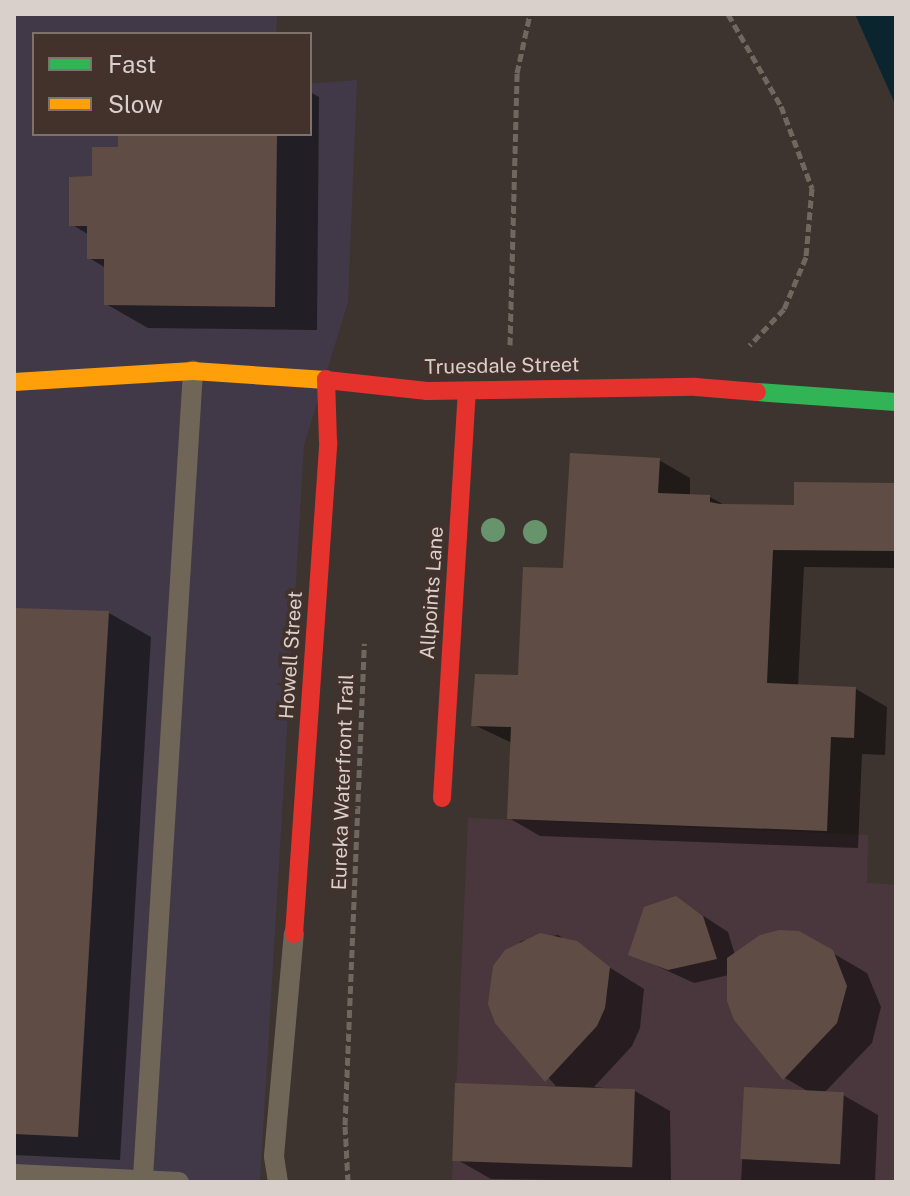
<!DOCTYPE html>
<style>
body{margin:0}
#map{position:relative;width:910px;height:1196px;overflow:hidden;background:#3d3430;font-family:"Public Sans",sans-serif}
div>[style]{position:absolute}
.commercial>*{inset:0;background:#413947}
.industrial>*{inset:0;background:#49373d}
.water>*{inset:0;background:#0a252d}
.pier>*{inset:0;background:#3d3430}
.shadow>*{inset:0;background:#0007}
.building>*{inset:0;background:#5f4d45;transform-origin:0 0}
.path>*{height:5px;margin-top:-2.5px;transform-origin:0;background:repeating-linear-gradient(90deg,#70685e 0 8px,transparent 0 12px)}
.lane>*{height:20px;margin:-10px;padding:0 10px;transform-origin:10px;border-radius:10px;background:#706658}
.fast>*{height:18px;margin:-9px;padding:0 9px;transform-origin:9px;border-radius:9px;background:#30b455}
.slow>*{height:18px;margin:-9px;padding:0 9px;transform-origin:9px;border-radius:9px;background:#ff9f0a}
.jam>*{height:18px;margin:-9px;padding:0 9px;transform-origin:9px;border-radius:9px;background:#e5322d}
.trees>*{width:24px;height:24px;margin:-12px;border-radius:50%;background:#67946c}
span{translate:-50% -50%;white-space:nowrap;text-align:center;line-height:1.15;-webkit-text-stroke:7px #42322b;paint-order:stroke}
.street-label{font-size:20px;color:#dad0cb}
.frame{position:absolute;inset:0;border:16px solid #dad0cb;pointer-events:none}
.legend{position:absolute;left:32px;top:32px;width:280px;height:104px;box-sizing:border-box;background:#42322b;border:2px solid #7f716b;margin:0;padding:10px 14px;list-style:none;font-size:24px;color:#dad0cb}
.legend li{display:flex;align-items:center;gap:16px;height:40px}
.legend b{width:40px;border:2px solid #7f716b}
</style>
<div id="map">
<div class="commercial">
<div style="clip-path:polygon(14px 14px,277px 14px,276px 34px,34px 34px,34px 134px,310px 134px,310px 84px,357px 80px,348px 302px,304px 445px,260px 1182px,14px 1182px)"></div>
</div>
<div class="industrial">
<div style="clip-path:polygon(468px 818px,868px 835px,867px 883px,896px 885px,896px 1182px,452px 1182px)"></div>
</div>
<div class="water">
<div style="clip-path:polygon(822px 14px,896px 14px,896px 175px)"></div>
</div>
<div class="pier">
<div style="clip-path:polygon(818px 14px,855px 14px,896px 106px,896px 179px,840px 84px)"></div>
</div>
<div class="shadow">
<div style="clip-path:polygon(310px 92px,319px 97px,317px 330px,148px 328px,106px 304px,106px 268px,89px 258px,89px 235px,71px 224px,94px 178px,120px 149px,120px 134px,310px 134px)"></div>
<div style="clip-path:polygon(659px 460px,690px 478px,690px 496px,710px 497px,726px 506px,796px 507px,896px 486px,896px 568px,804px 567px,798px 686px,856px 689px,887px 707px,885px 755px,862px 754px,858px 848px,540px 836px,509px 818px,512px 743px,474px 725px,520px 678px,565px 570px)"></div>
<div style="clip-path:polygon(14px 610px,109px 613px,151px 637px,120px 1160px,14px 1155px)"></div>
<div style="clip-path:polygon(676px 898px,728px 932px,735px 955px,798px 933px,867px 973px,881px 1007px,872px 1043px,823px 1094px,843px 1095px,878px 1115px,875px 1182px,741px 1182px,746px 1089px,811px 1093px,785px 1078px,736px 1019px,729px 975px,694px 983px,631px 954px)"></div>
<div style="clip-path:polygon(558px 935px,644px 989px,640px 1028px,632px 1046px,594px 1087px,635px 1091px,670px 1111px,671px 1182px,491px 1179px,456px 1159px,457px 1085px,556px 1086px,497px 1022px,495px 967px,521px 941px)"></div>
</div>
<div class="building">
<div style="clip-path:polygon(118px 134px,277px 134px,275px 307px,104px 305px,104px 259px,87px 259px,87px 226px,69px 226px,69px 177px,92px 176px,92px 147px,118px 147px)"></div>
<div style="clip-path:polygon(570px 453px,660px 458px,658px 493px,710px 495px,710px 502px,720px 504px,794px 505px,794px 482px,895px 483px,894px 551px,773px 550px,767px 683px,856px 687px,854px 738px,831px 737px,827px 831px,507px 819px,511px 727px,471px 726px,475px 674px,518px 675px,523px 567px,563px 568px)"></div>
<div style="clip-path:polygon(14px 608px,109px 611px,78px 1137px,14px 1134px)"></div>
<div style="clip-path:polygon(676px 896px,703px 916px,717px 959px,668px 970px,628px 955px,644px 907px)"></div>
<div style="clip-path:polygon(779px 930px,799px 931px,833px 950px,847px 986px,837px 1023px,783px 1080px,734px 1020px,727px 1001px,727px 958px,760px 935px)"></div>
<div style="clip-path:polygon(540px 933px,577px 941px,610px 967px,605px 1008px,597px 1026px,545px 1082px,495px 1023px,488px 1004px,493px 966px,505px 950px)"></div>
<div style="left:455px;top:1083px;width:180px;height:78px;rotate:2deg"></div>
<div style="left:744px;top:1087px;width:100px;height:72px;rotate:3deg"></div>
</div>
<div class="path">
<div style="left:728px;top:14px;width:106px;rotate:60.1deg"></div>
<div style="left:781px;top:106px;width:88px;rotate:69.3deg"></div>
<div style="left:812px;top:188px;width:69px;rotate:95deg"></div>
<div style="left:806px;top:257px;width:56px;rotate:112.9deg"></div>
<div style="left:784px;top:309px;width:50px;rotate:133.4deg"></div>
<div style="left:510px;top:345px;width:272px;rotate:-88.5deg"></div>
<div style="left:517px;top:73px;width:60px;rotate:-77.6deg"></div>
<div style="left:348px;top:1182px;width:57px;rotate:-93deg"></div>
<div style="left:345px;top:1125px;width:482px;rotate:-87.7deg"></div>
</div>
<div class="lane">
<div style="left:14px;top:1174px;width:165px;rotate:2.8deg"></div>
<div style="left:143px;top:1177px;width:808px;rotate:-86.45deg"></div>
<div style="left:278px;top:1182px;width:26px;rotate:-99deg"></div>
<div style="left:274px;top:1156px;width:223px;rotate:-84.9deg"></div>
</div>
<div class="fast">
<div style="left:757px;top:392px;width:139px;rotate:4.1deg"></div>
</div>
<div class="slow">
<div style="left:14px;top:382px;width:179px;rotate:-3.5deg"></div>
<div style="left:193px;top:371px;width:133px;rotate:3.9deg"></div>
</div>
<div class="jam">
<div style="left:326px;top:380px;width:102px;rotate:6.2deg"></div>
<div style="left:427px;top:391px;width:269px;rotate:-0.9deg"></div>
<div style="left:696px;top:387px;width:61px;rotate:4.7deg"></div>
<div style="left:442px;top:798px;width:408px;rotate:-86.5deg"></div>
<div style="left:294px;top:934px;width:493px;rotate:-86deg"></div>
<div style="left:328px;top:442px;width:63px;rotate:-91.8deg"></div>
</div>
<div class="trees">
<div style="left:493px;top:530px"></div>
<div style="left:535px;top:532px"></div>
</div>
<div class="street-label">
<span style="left:502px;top:366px;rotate:-1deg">Truesdale Street</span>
<span style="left:432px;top:593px;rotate:-86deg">Allpoints Lane</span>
<span style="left:291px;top:655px;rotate:-86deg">Howell Street</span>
<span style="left:343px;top:782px;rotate:-88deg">Eureka Waterfront Trail</span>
</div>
<div class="frame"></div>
<ul class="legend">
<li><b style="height:10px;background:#30b455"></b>Fast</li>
<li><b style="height:10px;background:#ff9f0a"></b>Slow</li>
</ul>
</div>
